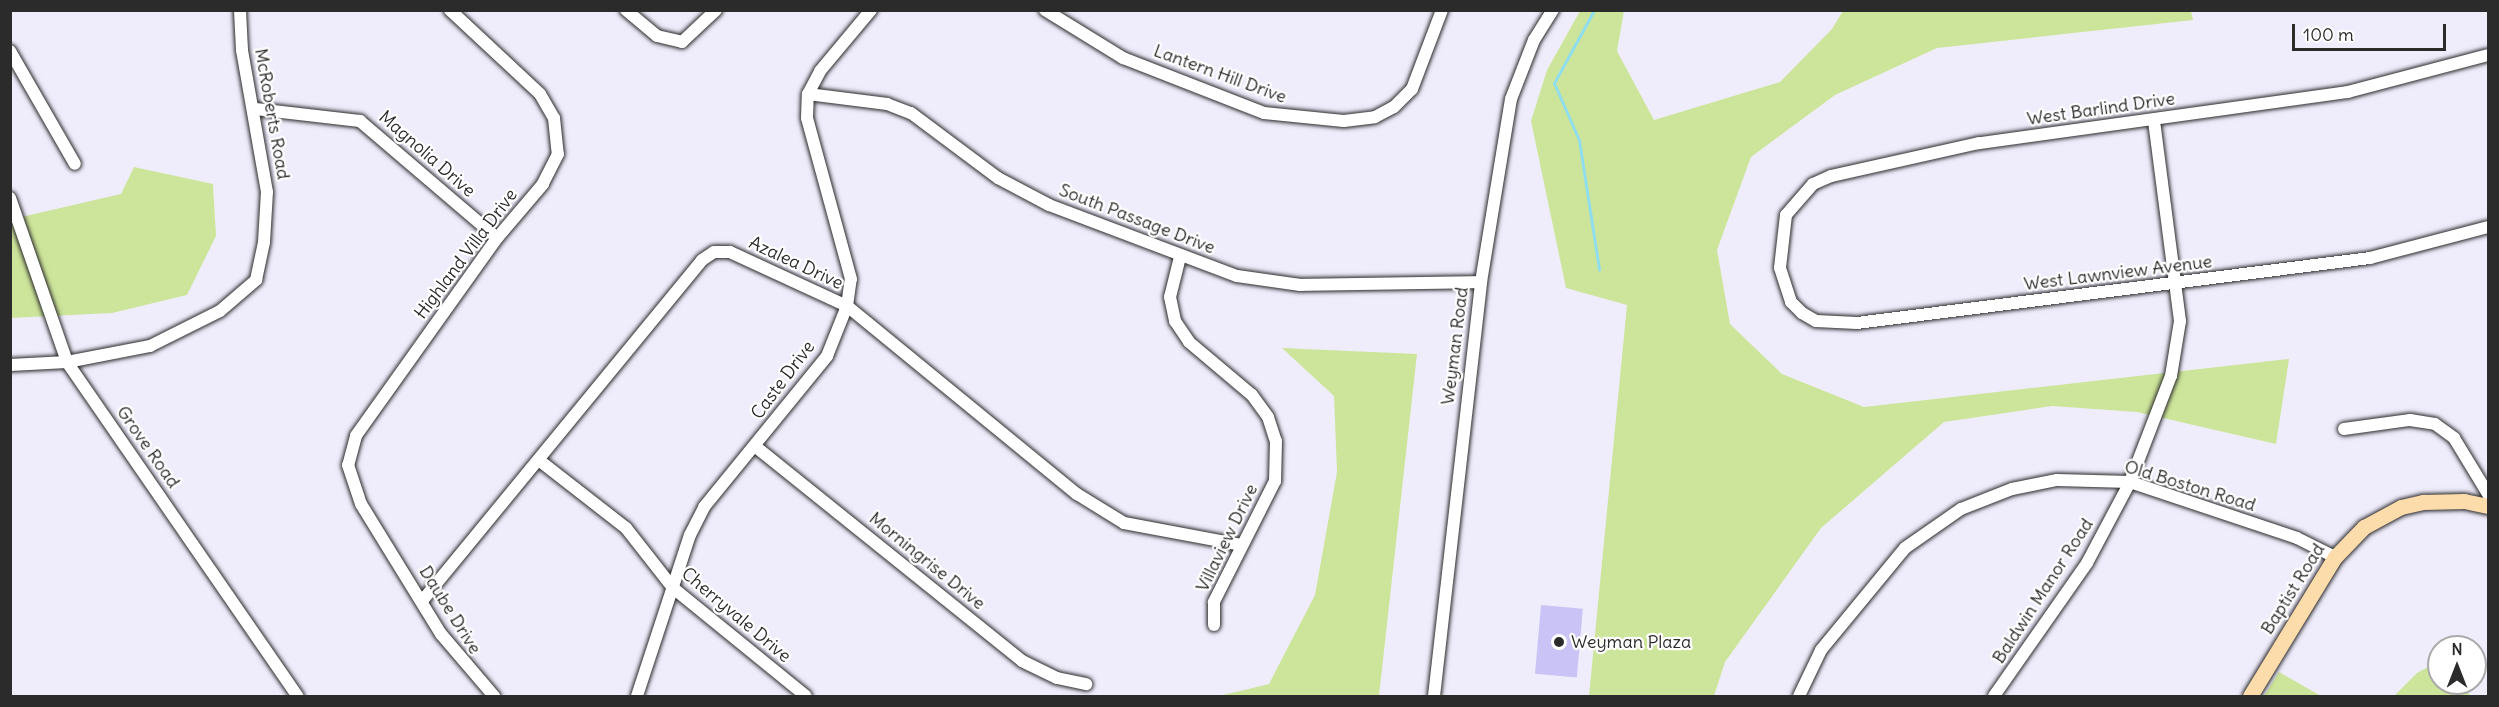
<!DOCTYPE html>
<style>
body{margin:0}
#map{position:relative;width:2499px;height:707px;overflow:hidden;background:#efedfc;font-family:Delius,sans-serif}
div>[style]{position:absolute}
.green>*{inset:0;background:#cde59a}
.stream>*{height:3px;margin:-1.5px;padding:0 1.5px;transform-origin:1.5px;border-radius:1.5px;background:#90deed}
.building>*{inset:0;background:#cac4f6;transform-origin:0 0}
.roads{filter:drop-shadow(0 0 2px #2b2b2b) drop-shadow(0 0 2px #2b2b2b)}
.minor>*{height:12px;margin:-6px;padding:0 6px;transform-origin:6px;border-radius:6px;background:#fff}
.major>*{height:15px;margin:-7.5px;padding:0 7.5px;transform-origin:7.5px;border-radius:7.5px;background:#fddcac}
.dots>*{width:16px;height:16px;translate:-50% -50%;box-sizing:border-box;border:3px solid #fff;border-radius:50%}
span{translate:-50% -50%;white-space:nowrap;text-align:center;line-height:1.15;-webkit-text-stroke:4.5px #fff;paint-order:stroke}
.street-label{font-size:18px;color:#2b2b2b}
.poi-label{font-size:18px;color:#2b2b2b}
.left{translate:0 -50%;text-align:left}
.frame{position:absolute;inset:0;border:12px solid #2b2b2b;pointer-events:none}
.north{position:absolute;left:2427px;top:635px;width:60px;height:60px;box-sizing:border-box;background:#fff;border:2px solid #aaa;border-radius:50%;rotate:0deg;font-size:16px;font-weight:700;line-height:24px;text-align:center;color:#2b2b2b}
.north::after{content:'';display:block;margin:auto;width:21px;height:27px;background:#2b2b2b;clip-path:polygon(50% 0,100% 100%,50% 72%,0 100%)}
.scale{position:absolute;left:2292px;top:24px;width:154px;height:27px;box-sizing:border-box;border:3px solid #2b2b2b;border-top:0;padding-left:8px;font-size:18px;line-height:21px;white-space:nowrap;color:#2b2b2b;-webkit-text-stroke:4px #fff;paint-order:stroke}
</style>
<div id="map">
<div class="green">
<div style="clip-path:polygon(1580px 11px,1624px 11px,1617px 51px,1654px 120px,1780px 82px,1832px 29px,1843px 11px,2191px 11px,2193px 20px,1937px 48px,1835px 95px,1751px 157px,1717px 250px,1730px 324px,1782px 374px,1864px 407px,2289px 359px,2276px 444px,2137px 412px,2052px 406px,1944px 422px,1821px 528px,1725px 662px,1714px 696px,1589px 696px,1627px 305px,1566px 288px,1531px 121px,1547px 70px)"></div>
<div style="clip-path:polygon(134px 167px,213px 184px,216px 236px,187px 295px,112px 313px,10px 318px,10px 195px,17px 218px,121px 194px)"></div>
<div style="clip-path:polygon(1282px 348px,1417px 354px,1379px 696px,1219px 696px,1269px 684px,1315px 595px,1337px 472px,1334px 396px)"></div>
<div style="clip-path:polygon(2439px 661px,2439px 683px,2463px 683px,2470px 696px,2394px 696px,2417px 673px)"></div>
<div style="clip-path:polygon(2279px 672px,2321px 696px,2264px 696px)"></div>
</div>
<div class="stream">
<div style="left:1593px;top:12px;width:81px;rotate:118.8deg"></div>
<div style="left:1554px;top:83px;width:62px;rotate:66.3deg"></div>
<div style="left:1579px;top:140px;width:131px;rotate:81.2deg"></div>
</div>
<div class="building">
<div style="left:1541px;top:605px;width:42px;height:69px;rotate:5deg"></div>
</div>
<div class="roads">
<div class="minor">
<div style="left:450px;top:10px;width:123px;rotate:43deg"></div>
<div style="left:540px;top:94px;width:28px;rotate:60deg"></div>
<div style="left:554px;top:118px;width:36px;rotate:84deg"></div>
<div style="left:558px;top:154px;width:34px;rotate:117deg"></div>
<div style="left:543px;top:184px;width:71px;rotate:130.4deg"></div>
<div style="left:497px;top:238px;width:243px;rotate:125.5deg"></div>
<div style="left:356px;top:436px;width:30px;rotate:105deg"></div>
<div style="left:348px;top:465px;width:41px;rotate:71.6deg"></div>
<div style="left:361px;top:504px;width:153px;rotate:58.4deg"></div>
<div style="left:441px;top:634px;width:82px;rotate:49.5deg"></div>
<div style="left:626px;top:10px;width:40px;rotate:40deg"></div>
<div style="left:657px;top:36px;width:26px;rotate:13deg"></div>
<div style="left:682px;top:42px;width:47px;rotate:-43.3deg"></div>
<div style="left:1045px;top:10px;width:92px;rotate:31.6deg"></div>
<div style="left:1123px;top:58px;width:151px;rotate:21.3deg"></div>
<div style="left:1264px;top:113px;width:80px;rotate:5.7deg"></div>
<div style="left:1344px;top:121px;width:31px;rotate:-7deg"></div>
<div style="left:1375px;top:117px;width:21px;rotate:-28deg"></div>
<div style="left:1394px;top:107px;width:25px;rotate:-45deg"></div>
<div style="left:1412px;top:89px;width:85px;rotate:-69.2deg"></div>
<div style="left:10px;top:51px;width:130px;rotate:60.1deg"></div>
<div style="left:2488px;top:55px;width:145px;rotate:165.2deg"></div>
<div style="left:2348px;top:92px;width:373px;rotate:172.1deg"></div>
<div style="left:1979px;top:143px;width:152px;rotate:167.4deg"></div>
<div style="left:1831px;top:176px;width:20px;rotate:156deg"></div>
<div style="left:1813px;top:184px;width:41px;rotate:131.1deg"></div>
<div style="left:1786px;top:215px;width:53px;rotate:96.5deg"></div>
<div style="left:1780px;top:268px;width:36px;rotate:72deg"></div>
<div style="left:1791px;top:302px;width:16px;rotate:45deg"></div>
<div style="left:1802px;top:313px;width:16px;rotate:30deg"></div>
<div style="left:1816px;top:321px;width:41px;rotate:2.8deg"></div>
<div style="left:1857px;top:323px;width:517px;rotate:-7.22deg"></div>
<div style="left:2370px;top:258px;width:122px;rotate:-14.7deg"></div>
<div style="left:808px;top:94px;width:80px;rotate:7.2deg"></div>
<div style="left:887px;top:104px;width:26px;rotate:21deg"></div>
<div style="left:911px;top:113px;width:109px;rotate:36.8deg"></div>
<div style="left:998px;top:178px;width:58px;rotate:27.9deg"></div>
<div style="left:1049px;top:205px;width:201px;rotate:20.7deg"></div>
<div style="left:1237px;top:276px;width:64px;rotate:8.1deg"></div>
<div style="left:1300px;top:285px;width:181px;rotate:-0.9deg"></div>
<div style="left:255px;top:109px;width:106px;rotate:6.5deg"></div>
<div style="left:360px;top:121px;width:180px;rotate:40.5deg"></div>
<div style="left:10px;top:198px;width:174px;rotate:70.8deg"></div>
<div style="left:67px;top:362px;width:406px;rotate:55.4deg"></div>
<div style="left:1180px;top:257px;width:41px;rotate:104deg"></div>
<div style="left:1170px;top:297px;width:25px;rotate:78deg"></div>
<div style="left:1175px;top:321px;width:25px;rotate:56deg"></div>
<div style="left:1189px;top:342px;width:82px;rotate:40.1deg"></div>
<div style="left:1252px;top:395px;width:27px;rotate:54deg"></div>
<div style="left:1268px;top:417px;width:25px;rotate:72deg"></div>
<div style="left:1276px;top:441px;width:40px;rotate:91.4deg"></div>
<div style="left:1275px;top:481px;width:136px;rotate:116.8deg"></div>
<div style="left:1214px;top:602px;width:23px;rotate:90deg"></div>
<div style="left:10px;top:365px;width:57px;rotate:-3deg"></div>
<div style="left:67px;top:362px;width:85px;rotate:-10.9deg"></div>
<div style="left:150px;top:346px;width:78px;rotate:-26.6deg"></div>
<div style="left:220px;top:311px;width:48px;rotate:-40.7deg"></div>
<div style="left:256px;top:280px;width:39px;rotate:-78deg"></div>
<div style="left:264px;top:242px;width:50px;rotate:-86.6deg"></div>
<div style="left:267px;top:192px;width:144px;rotate:-100deg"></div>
<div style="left:242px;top:50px;width:40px;rotate:-92.9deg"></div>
<div style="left:2344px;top:429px;width:67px;rotate:-7.8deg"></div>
<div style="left:2410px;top:420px;width:25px;rotate:9deg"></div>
<div style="left:2435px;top:424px;width:24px;rotate:36deg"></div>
<div style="left:2454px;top:438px;width:66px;rotate:58.7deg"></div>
<div style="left:756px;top:447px;width:341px;rotate:38.8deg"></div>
<div style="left:1022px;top:661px;width:39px;rotate:26deg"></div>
<div style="left:1057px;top:678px;width:30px;rotate:12deg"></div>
<div style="left:540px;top:461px;width:109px;rotate:37.9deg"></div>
<div style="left:626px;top:528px;width:76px;rotate:51.9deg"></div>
<div style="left:673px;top:588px;width:171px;rotate:39.1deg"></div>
<div style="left:422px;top:601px;width:441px;rotate:-50.6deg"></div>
<div style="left:702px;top:260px;width:14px;rotate:-34deg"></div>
<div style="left:714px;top:252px;width:16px"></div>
<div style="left:730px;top:252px;width:129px;rotate:24.8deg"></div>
<div style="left:847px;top:306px;width:297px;rotate:39.3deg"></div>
<div style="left:1077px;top:494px;width:55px;rotate:31.7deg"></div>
<div style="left:1124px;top:523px;width:119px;rotate:10.6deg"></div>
<div style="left:637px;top:696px;width:169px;rotate:-71.8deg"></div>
<div style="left:690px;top:535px;width:31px;rotate:-63deg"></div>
<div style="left:704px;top:507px;width:195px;rotate:-50.8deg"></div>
<div style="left:827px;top:356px;width:54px;rotate:-68.2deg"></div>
<div style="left:847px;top:306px;width:27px;rotate:-82deg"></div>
<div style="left:851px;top:279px;width:167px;rotate:-105.3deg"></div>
<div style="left:807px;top:118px;width:24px;rotate:-88deg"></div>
<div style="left:808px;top:94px;width:26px;rotate:-62deg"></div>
<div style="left:820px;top:71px;width:80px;rotate:-50.1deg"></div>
<div style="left:1434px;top:696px;width:417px;rotate:-83.5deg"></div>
<div style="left:1481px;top:282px;width:185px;rotate:-80.7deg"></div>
<div style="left:1511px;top:99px;width:63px;rotate:-68.7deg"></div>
<div style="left:1534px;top:40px;width:36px;rotate:-58deg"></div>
<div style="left:1799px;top:696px;width:51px;rotate:-64.4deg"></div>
<div style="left:1821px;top:650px;width:132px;rotate:-50.5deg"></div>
<div style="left:1905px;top:548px;width:68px;rotate:-34.9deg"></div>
<div style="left:1961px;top:509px;width:55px;rotate:-21.4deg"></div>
<div style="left:2012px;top:489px;width:46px;rotate:-11.3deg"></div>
<div style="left:2057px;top:480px;width:73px;rotate:1.6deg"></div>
<div style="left:2130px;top:482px;width:176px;rotate:18.5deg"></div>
<div style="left:2297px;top:538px;width:42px;rotate:26.6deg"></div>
<div style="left:1994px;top:696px;width:162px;rotate:-55deg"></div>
<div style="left:2087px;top:563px;width:92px;rotate:-62deg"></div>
<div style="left:2130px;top:482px;width:114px;rotate:-68.9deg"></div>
<div style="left:2171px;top:376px;width:56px;rotate:-80.7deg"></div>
<div style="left:2180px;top:321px;width:203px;rotate:-97.4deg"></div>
</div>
<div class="major">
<div style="left:2250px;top:696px;width:163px;rotate:-58.6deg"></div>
<div style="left:2335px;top:557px;width:42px;rotate:-46deg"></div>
<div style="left:2364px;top:527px;width:42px;rotate:-28.4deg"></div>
<div style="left:2401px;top:507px;width:23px;rotate:-13deg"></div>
<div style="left:2423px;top:502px;width:41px;rotate:-1.4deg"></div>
<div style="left:2464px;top:501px;width:25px;rotate:12deg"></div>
</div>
</div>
<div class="dots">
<div style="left:1559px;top:642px;background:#2b2b2b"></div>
</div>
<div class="street-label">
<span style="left:1220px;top:74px;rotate:20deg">Lantern Hill Drive</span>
<span style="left:2101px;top:109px;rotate:-8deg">West Barlind Drive</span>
<span style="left:272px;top:114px;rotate:80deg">McRoberts Road</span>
<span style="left:427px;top:154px;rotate:41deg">Magnolia Drive</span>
<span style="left:1137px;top:219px;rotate:21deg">South Passage Drive</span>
<span style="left:466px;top:254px;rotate:-53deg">Highland Villa Drive</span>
<span style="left:796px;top:263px;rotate:25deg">Azalea Drive</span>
<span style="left:2118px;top:273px;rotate:-7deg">West Lawnview Avenue</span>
<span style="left:1455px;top:346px;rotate:-83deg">Weyman Road</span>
<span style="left:783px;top:380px;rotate:-53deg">Caste Drive</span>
<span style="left:148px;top:447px;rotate:55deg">Grove Road</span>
<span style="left:2190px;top:486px;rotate:17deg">Old Boston Road</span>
<span style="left:1227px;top:538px;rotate:-64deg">Villaview Drive</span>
<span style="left:927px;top:561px;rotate:39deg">Morningrise Drive</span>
<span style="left:2293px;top:589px;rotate:-58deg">Baptist Road</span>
<span style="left:2043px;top:591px;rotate:-57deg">Baldwin Manor Road</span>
<span style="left:450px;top:610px;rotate:58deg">Daube Drive</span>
<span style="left:736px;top:615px;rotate:40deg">Cherryvale Drive</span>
</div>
<div class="poi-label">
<span class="left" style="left:1571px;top:642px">Weyman Plaza</span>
</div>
<div class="frame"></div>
<div class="north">N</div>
<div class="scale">100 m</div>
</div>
